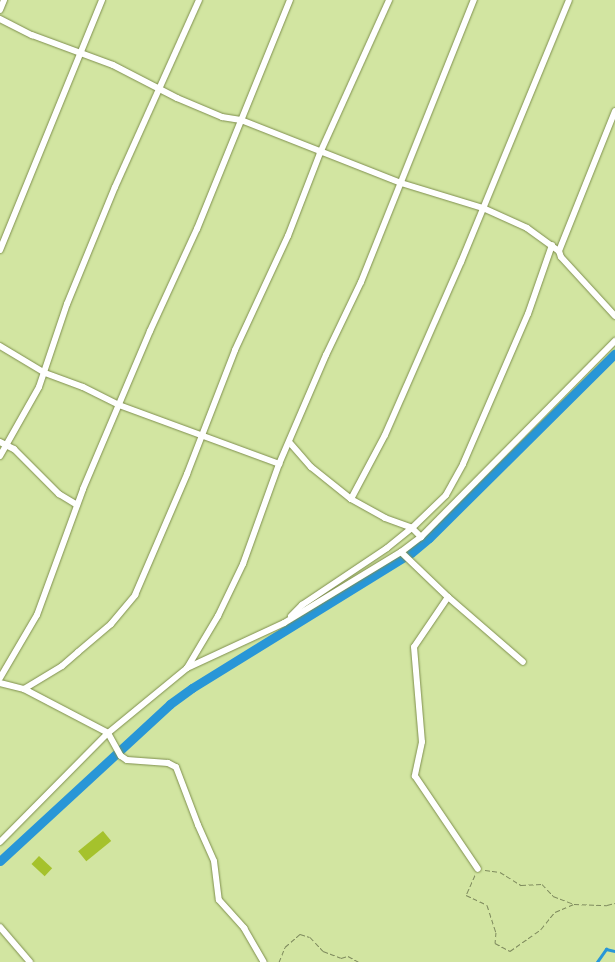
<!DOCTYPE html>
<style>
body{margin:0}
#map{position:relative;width:615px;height:962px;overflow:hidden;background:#d2e5a1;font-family:Helvetica,sans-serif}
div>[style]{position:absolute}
.stream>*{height:2.5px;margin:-1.25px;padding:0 1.25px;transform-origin:1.25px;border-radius:1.25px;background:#2896d7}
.canal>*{height:9px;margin:-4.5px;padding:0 4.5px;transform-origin:4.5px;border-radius:4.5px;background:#2896d7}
.building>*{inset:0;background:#a5c22c;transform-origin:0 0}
.path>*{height:1px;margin-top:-0.5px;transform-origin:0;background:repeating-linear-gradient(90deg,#7e8a5d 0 5px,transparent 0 7.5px)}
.roads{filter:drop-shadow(0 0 1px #7f8f4e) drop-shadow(0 0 1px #7f8f4e)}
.street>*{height:6px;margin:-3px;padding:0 3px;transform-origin:3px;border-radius:3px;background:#fff}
span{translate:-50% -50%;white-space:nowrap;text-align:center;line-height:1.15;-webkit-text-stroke:4px #d2e5a1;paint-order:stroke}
</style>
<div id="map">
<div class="stream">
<div style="left:597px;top:962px;width:16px;rotate:-55deg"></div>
<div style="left:606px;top:949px;width:9px;rotate:13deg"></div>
</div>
<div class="canal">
<div style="left:0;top:861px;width:231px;rotate:-42.7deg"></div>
<div style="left:170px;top:704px;width:27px;rotate:-36deg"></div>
<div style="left:192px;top:688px;width:257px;rotate:-31.7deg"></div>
<div style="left:411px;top:553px;width:23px;rotate:-40deg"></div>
<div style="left:429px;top:538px;width:262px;rotate:-44.8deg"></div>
</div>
<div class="building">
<div style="left:103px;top:831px;width:13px;height:32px;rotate:51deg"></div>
<div style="left:39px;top:856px;width:18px;height:11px;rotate:43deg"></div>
</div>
<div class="path">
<div style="left:485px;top:870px;width:15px;rotate:8deg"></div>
<div style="left:500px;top:872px;width:25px;rotate:32deg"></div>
<div style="left:521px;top:885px;width:21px;rotate:-3deg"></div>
<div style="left:542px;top:884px;width:16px;rotate:47deg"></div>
<div style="left:553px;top:896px;width:22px;rotate:21deg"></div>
<div style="left:475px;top:875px;width:22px;rotate:114deg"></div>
<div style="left:466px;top:895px;width:23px;rotate:25deg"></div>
<div style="left:487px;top:905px;width:28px;rotate:72deg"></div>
<div style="left:496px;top:932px;width:11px;rotate:95deg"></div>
<div style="left:495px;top:943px;width:17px;rotate:28deg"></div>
<div style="left:510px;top:951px;width:38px;rotate:-35deg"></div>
<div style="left:541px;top:929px;width:22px;rotate:-51deg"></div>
<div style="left:555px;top:912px;width:21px;rotate:-23deg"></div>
<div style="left:574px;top:904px;width:33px;rotate:2deg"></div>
<div style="left:607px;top:905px;width:8px;rotate:-14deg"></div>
<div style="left:279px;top:962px;width:16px;rotate:-68deg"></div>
<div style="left:285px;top:947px;width:20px;rotate:-41deg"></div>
<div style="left:300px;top:934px;width:10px;rotate:17deg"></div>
<div style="left:310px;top:937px;width:19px;rotate:47deg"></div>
<div style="left:323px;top:951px;width:19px;rotate:21deg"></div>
<div style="left:341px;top:958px;width:7px;rotate:-16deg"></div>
<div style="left:348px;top:956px;width:13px;rotate:29deg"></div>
</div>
<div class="roads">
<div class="street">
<div style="left:0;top:10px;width:11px;rotate:-68deg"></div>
<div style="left:0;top:19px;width:36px;rotate:27deg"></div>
<div style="left:32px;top:35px;width:86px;rotate:20.3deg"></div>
<div style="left:113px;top:65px;width:72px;rotate:27.3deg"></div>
<div style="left:177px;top:98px;width:49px;rotate:22.9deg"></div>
<div style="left:222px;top:117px;width:19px;rotate:9deg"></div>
<div style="left:241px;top:120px;width:172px;rotate:21.5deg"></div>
<div style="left:401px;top:183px;width:86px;rotate:17deg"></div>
<div style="left:483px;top:208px;width:48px;rotate:24.4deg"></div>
<div style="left:527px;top:228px;width:39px;rotate:36deg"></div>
<div style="left:615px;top:111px;width:151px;rotate:111.8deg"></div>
<div style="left:559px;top:251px;width:6px;rotate:72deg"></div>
<div style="left:561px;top:257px;width:80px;rotate:47.5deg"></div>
<div style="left:0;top:250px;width:270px;rotate:-67.8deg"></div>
<div style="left:0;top:346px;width:52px;rotate:31deg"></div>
<div style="left:45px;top:373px;width:40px;rotate:20.2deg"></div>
<div style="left:83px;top:387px;width:40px;rotate:26.6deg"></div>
<div style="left:119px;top:405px;width:171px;rotate:20.2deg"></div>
<div style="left:0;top:442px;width:16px;rotate:27deg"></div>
<div style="left:14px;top:449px;width:64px;rotate:45deg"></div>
<div style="left:59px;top:494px;width:21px;rotate:31deg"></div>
<div style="left:290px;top:443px;width:32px;rotate:49deg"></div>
<div style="left:311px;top:467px;width:51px;rotate:38.7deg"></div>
<div style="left:351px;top:499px;width:39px;rotate:29deg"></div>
<div style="left:385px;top:518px;width:29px;rotate:20deg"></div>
<div style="left:412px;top:528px;width:13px;rotate:45deg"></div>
<div style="left:0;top:456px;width:79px;rotate:-60.5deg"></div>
<div style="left:39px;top:387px;width:88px;rotate:-71.4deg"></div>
<div style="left:67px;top:304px;width:126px;rotate:-67.7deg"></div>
<div style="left:115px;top:187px;width:205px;rotate:-65.8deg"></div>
<div style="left:351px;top:499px;width:72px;rotate:-62deg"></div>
<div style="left:385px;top:435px;width:189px;rotate:-66.3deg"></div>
<div style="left:461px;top:262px;width:283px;rotate:-67.6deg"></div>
<div style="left:401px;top:552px;width:65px;rotate:43.8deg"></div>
<div style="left:448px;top:597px;width:99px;rotate:40.9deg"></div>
<div style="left:448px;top:597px;width:60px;rotate:124.2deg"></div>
<div style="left:414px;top:647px;width:95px;rotate:85.2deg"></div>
<div style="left:422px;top:742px;width:35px;rotate:102deg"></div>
<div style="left:415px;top:776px;width:112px;rotate:55.9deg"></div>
<div style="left:291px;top:616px;width:16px;rotate:-45deg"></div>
<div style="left:302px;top:605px;width:102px;rotate:-33.8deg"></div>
<div style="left:387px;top:548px;width:32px;rotate:-39deg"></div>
<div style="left:412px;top:528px;width:47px;rotate:-44.1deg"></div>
<div style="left:446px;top:495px;width:35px;rotate:-61deg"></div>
<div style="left:463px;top:464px;width:163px;rotate:-66.6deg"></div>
<div style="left:528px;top:314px;width:73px;rotate:-70.8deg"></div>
<div style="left:187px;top:668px;width:61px;rotate:-59.2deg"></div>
<div style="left:218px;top:616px;width:58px;rotate:-64.3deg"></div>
<div style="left:243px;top:564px;width:106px;rotate:-70.2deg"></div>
<div style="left:279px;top:464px;width:119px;rotate:-66.7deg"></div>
<div style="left:326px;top:355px;width:81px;rotate:-64.4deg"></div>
<div style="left:361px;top:282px;width:304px;rotate:-68.2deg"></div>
<div style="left:0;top:678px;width:73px;rotate:-59.6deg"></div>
<div style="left:37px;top:615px;width:134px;rotate:-69.9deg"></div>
<div style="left:83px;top:489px;width:172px;rotate:-67deg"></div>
<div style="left:150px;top:331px;width:112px;rotate:-65.3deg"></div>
<div style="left:197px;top:229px;width:247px;rotate:-67.9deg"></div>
<div style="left:0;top:683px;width:25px;rotate:14deg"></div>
<div style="left:24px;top:689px;width:95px;rotate:27.6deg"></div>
<div style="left:108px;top:733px;width:26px;rotate:61deg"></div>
<div style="left:121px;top:756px;width:7px;rotate:34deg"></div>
<div style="left:127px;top:760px;width:41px;rotate:4.2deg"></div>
<div style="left:168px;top:763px;width:9px;rotate:27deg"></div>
<div style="left:176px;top:767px;width:62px;rotate:69.2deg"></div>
<div style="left:198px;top:825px;width:39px;rotate:66deg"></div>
<div style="left:214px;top:861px;width:39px;rotate:83deg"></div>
<div style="left:219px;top:900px;width:38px;rotate:48deg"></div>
<div style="left:244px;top:928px;width:39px;rotate:60deg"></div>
<div style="left:24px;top:689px;width:44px;rotate:-31.2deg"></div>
<div style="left:62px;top:666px;width:21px;rotate:-41deg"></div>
<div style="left:78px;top:652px;width:43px;rotate:-40.3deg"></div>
<div style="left:111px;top:624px;width:38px;rotate:-50deg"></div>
<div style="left:135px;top:595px;width:132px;rotate:-66.7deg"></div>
<div style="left:187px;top:474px;width:133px;rotate:-68.8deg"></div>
<div style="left:235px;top:350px;width:126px;rotate:-65.1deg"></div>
<div style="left:288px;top:236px;width:89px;rotate:-68.9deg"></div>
<div style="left:320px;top:153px;width:168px;rotate:-65.7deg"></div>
<div style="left:0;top:842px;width:153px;rotate:-45.3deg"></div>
<div style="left:108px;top:733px;width:102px;rotate:-39.4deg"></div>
<div style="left:187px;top:668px;width:107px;rotate:-24.9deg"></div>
<div style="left:284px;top:623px;width:137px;rotate:-31.3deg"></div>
<div style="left:401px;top:552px;width:25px;rotate:-37deg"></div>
<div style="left:421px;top:537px;width:276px;rotate:-45.3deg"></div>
<div style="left:0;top:927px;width:46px;rotate:49.4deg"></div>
</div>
</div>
</div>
